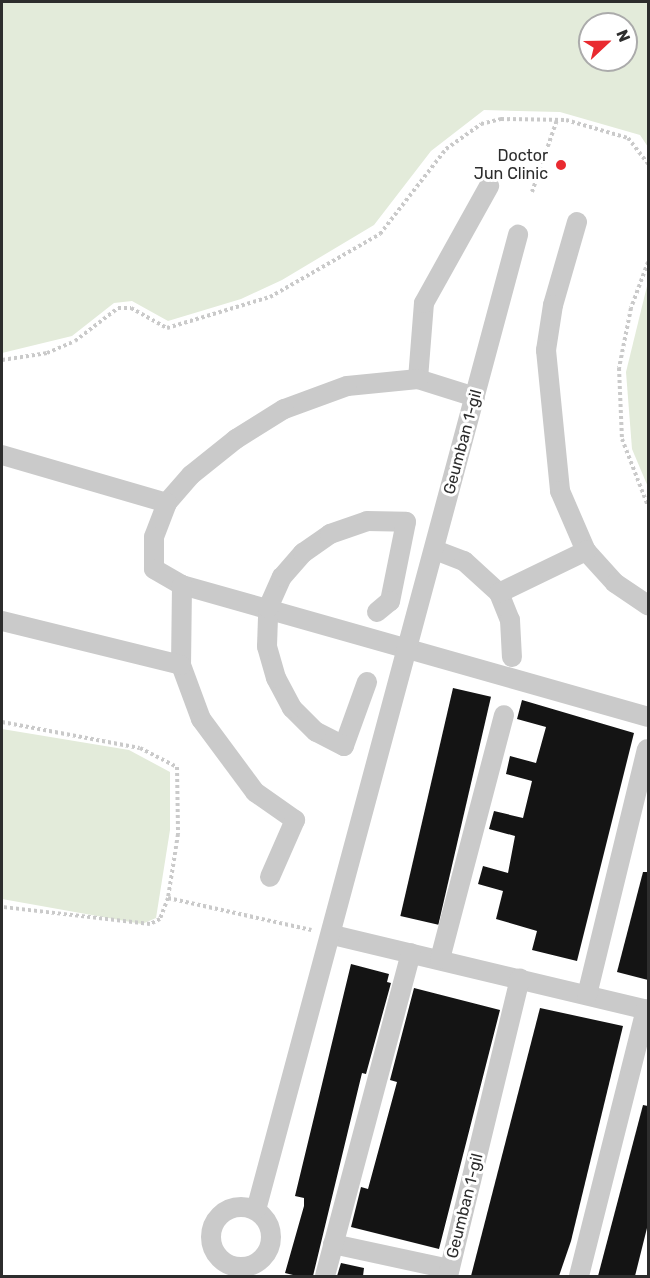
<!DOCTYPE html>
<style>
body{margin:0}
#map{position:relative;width:650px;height:1278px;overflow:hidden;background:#fff;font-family:Rubik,sans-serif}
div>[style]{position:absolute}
.green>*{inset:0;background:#e3ebda}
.building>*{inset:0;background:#141414;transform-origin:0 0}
.path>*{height:4px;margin-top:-2px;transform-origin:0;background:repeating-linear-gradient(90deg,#cacaca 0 3px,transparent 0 6px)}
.street>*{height:20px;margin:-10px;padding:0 10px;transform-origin:10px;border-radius:10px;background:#cacaca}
.street>.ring{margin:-10px;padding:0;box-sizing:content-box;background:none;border:20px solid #cacaca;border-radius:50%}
.dots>*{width:16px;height:16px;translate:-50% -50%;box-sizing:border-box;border:3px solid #fff;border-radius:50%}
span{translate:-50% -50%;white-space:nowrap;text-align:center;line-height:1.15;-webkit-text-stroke:6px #fff;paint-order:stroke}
.poi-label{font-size:16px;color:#2d2d2d}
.right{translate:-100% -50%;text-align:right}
.street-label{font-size:16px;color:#2d2d2d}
.frame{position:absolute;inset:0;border:3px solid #2d2d2d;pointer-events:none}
.north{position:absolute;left:578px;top:12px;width:60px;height:60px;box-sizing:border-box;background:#fff;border:2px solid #ababab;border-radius:50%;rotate:68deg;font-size:16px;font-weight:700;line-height:24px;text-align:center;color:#2d2d2d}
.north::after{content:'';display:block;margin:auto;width:21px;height:27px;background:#e92a30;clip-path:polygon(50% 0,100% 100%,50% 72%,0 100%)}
</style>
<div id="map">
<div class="green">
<div style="clip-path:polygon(evenodd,2px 2px,648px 2px,648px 147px,640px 135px,560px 112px,484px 110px,431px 151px,374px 225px,282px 280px,241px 299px,168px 321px,132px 301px,114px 303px,72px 336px,2px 353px,2px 2px,590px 24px,626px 24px,626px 60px,590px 60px,590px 24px)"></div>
<div style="clip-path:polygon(648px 282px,648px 487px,632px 449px,626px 372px)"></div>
<div style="clip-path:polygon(2px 729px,129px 750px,170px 772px,170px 830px,156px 918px,142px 924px,2px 899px)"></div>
</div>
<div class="building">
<div style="left:453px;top:688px;width:39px;height:234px;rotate:13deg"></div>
<div style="clip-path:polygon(522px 700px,634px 733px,577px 961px,532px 950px,537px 931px,496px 919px,503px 891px,478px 884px,483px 866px,508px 873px,515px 836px,489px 829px,494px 811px,523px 818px,532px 781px,506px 774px,510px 756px,536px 763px,546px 727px,517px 719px)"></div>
<div style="clip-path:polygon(643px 872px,648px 872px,648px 980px,617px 972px)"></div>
<div style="clip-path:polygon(351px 964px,389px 974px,387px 982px,391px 983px,366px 1074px,362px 1073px,313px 1276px,297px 1276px,285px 1273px,304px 1206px,304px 1198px,295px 1196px)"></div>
<div style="clip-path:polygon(414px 988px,500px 1010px,439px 1249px,351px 1227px,361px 1187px,368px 1189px,397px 1082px,390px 1080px)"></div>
<div style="clip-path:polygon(540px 1008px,623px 1026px,571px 1241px,559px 1276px,471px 1276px)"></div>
<div style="clip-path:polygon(643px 1105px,648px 1106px,648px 1224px,635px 1276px,598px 1276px)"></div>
<div style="clip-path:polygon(341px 1263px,364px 1268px,363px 1276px,337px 1276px)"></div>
</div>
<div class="path">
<div style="left:532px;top:192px;width:76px;rotate:-70.9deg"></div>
<div style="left:648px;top:262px;width:49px;rotate:110.3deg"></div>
<div style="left:631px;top:308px;width:61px;rotate:101.3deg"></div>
<div style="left:619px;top:368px;width:71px;rotate:87.6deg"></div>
<div style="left:622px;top:439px;width:72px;rotate:68.8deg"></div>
<div style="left:2px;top:360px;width:46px;rotate:-8.8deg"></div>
<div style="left:47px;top:353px;width:30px;rotate:-23deg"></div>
<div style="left:75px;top:341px;width:54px;rotate:-37.5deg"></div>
<div style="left:118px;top:308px;width:13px"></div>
<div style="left:131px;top:308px;width:41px;rotate:29.1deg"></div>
<div style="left:167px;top:328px;width:108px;rotate:-16.8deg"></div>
<div style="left:270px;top:297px;width:127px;rotate:-29.8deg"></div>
<div style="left:380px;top:234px;width:108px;rotate:-52.2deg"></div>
<div style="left:446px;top:149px;width:43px;rotate:-35.5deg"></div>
<div style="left:481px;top:124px;width:21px;rotate:-14deg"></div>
<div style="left:501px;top:119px;width:65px;rotate:0.9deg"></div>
<div style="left:566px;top:120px;width:65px;rotate:16.2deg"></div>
<div style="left:628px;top:138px;width:33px;rotate:52deg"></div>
<div style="left:2px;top:722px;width:140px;rotate:10.7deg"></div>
<div style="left:140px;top:748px;width:42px;rotate:27.2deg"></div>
<div style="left:177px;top:767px;width:67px;rotate:89.1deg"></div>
<div style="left:178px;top:834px;width:65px;rotate:98.9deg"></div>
<div style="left:168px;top:898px;width:22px;rotate:111deg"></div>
<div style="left:160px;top:919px;width:11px;rotate:153deg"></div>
<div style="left:150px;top:924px;width:149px;rotate:-173.4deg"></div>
<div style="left:168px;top:898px;width:147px;rotate:12.6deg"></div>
<div style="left:230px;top:1276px;width:10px;rotate:-79deg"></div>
</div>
<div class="street">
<div style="left:577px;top:222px;width:86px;rotate:106.1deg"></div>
<div style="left:553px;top:305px;width:46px;rotate:98.8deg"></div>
<div style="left:546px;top:350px;width:142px;rotate:84.3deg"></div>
<div style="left:560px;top:491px;width:65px;rotate:66.6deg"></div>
<div style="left:586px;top:551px;width:43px;rotate:47.8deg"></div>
<div style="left:615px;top:583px;width:40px;rotate:34deg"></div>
<div style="left:418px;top:379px;width:76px;rotate:-85.5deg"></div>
<div style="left:424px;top:303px;width:134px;rotate:-60.9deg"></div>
<div style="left:475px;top:397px;width:60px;rotate:-162.5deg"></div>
<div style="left:418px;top:379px;width:71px;rotate:174.4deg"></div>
<div style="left:347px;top:386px;width:67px;rotate:159.9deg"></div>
<div style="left:284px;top:409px;width:57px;rotate:148deg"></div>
<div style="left:236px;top:439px;width:58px;rotate:141.3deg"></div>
<div style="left:191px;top:475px;width:37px;rotate:131deg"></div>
<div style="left:167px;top:503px;width:36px;rotate:111deg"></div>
<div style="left:154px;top:537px;width:32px;rotate:90deg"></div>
<div style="left:154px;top:569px;width:32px;rotate:30deg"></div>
<div style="left:182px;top:585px;width:484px;rotate:15.8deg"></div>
<div style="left:2px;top:455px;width:172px;rotate:16.2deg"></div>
<div style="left:435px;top:550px;width:31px;rotate:21deg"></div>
<div style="left:464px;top:561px;width:47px;rotate:42.4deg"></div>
<div style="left:499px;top:593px;width:29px;rotate:68deg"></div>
<div style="left:510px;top:620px;width:37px;rotate:87deg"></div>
<div style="left:182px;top:585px;width:80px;rotate:90.7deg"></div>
<div style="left:181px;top:665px;width:58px;rotate:69.7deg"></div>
<div style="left:201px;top:719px;width:91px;rotate:53.5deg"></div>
<div style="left:255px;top:792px;width:49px;rotate:35deg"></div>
<div style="left:295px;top:820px;width:62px;rotate:113.7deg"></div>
<div style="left:499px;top:593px;width:97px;rotate:-25.8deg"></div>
<div style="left:2px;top:621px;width:184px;rotate:13.8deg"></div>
<div style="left:367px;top:682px;width:68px;rotate:109.8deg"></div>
<div style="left:344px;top:746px;width:31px;rotate:-153deg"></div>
<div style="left:316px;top:732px;width:34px;rotate:-135deg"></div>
<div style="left:292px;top:708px;width:34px;rotate:-118deg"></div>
<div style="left:276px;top:678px;width:33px;rotate:-106deg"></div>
<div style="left:267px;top:646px;width:38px;rotate:-88deg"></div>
<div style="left:268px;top:608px;width:34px;rotate:-66deg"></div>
<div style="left:282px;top:577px;width:32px;rotate:-49deg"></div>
<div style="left:303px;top:553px;width:33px;rotate:-35deg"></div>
<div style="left:330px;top:534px;width:39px;rotate:-19deg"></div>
<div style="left:367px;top:521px;width:39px;rotate:1deg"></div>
<div style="left:406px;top:522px;width:81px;rotate:101.4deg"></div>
<div style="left:390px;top:601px;width:17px;rotate:140deg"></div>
<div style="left:333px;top:935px;width:324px;rotate:13.4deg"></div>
<div style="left:440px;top:959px;width:252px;rotate:-75.3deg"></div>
<div style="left:587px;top:995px;width:253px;rotate:-76.3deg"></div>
<div class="ring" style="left:211px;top:1207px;width:40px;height:40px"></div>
<div style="left:256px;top:1210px;width:1010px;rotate:-74.96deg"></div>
<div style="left:333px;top:1244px;width:119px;rotate:12.2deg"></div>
<div style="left:325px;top:1276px;width:334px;rotate:-75.1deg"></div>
<div style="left:448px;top:1276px;width:306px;rotate:-76.4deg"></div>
<div style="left:579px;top:1276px;width:275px;rotate:-75.9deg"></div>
</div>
<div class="dots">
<div style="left:561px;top:165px;background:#e92a30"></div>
</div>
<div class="poi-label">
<span class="right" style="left:548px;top:165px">Doctor<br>Jun Clinic</span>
</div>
<div class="street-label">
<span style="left:463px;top:442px;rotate:-75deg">Geumban 1-gil</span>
<span style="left:465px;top:1206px;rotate:-76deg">Geumban 1-gil</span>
</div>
<div class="frame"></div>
<div class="north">N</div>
</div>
